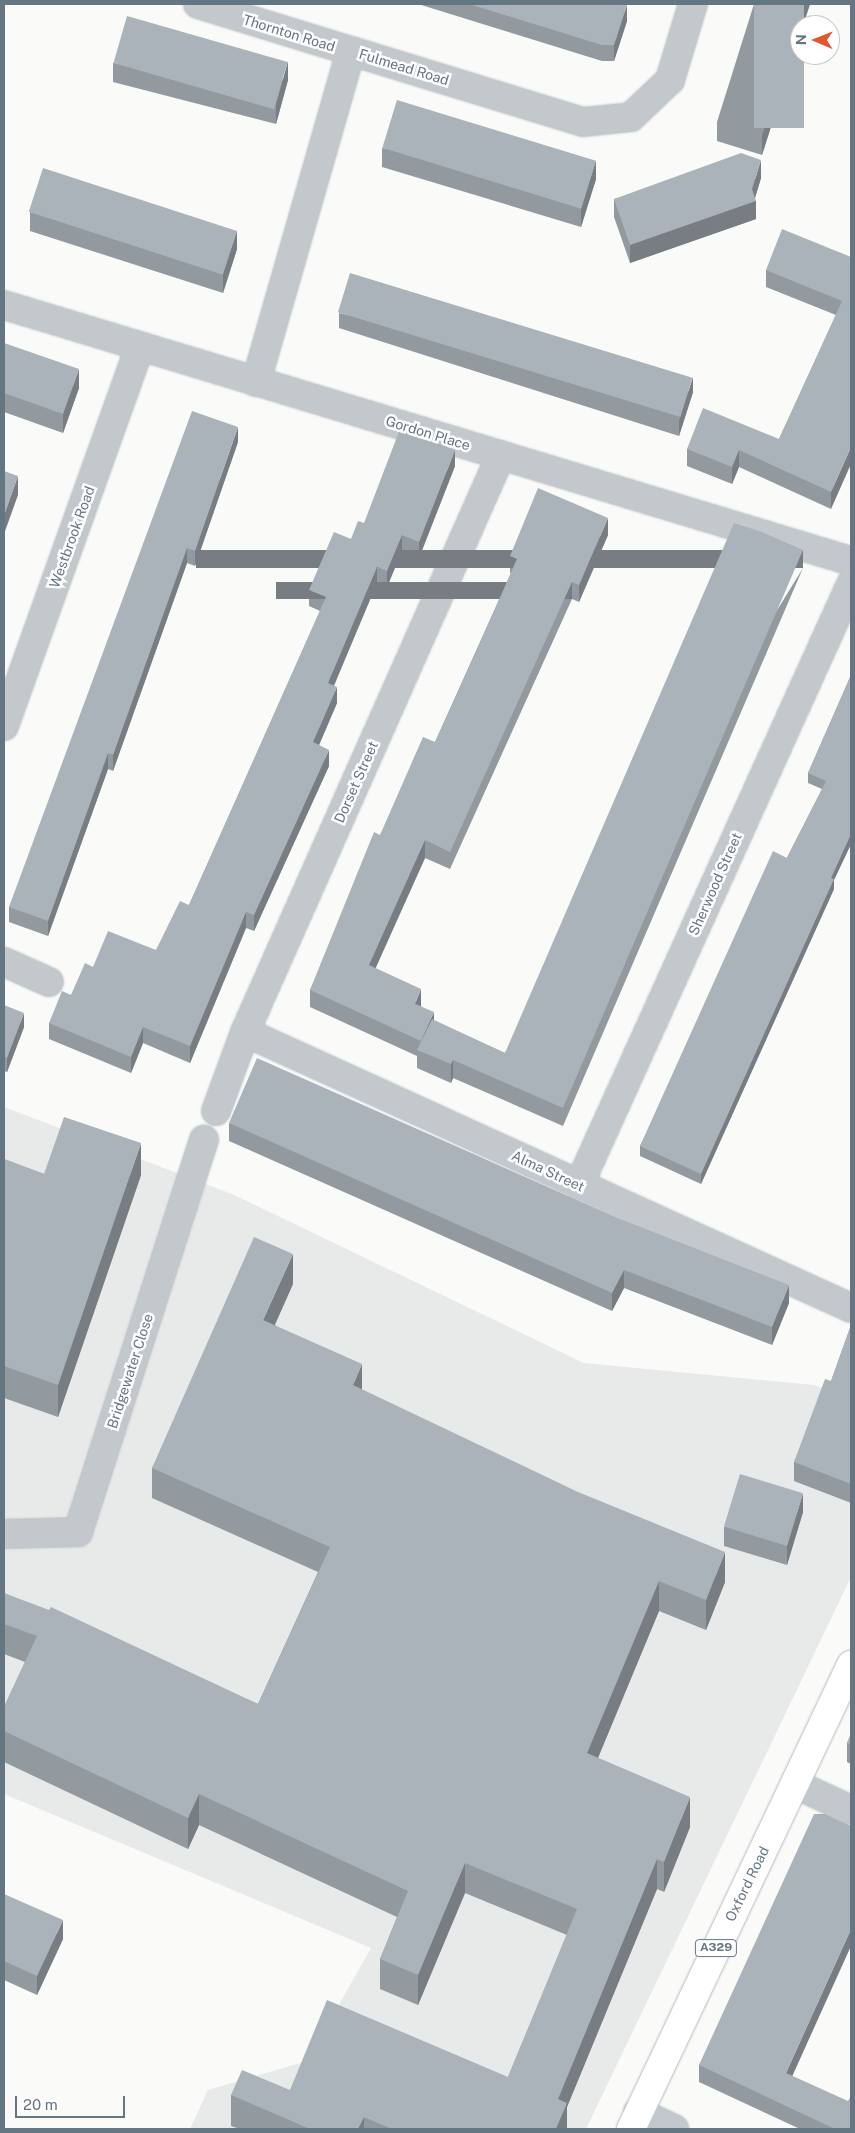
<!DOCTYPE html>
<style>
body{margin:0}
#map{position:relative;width:855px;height:2133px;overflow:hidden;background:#fafaf8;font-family:"Public Sans",sans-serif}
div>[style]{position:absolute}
.built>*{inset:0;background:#e8e9e9}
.roads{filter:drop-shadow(0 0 1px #b5babe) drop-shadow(0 0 1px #b5babe)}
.street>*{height:28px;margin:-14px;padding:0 14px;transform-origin:14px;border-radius:14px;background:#c3c8cc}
.primary>*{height:28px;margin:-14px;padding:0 14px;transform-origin:14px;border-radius:14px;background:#fff}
.wall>*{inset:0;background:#929a9f}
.shaded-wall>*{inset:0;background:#777d82;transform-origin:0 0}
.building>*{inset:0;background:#aab3b9;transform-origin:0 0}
span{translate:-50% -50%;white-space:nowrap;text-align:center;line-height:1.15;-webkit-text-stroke:5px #fff;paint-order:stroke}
.shield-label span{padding:1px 4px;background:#fff;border:1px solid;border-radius:4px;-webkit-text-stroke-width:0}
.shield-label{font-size:12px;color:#657683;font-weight:700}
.street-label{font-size:14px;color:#657683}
.frame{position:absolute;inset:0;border:5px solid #657683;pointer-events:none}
.north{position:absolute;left:790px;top:15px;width:50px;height:50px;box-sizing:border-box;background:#fff;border:1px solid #c1c8cd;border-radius:50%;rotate:271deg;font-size:14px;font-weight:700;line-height:20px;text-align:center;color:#657683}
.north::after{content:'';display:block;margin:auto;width:18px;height:22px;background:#e4572e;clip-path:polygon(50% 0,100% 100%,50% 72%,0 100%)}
.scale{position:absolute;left:15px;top:2096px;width:110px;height:22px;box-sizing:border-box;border:2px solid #657683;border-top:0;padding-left:6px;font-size:15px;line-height:18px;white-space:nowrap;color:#657683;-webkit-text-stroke:4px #fff;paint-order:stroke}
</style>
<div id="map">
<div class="built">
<div style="clip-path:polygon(4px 1107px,232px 1194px,584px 1363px,814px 1385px,851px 1398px,851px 1577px,586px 2129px,190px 2129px,208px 2090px,307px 2061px,371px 1948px,4px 1794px)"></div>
</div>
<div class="roads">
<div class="street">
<div style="left:198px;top:4px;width:160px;rotate:17.1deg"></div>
<div style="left:4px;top:305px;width:885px;rotate:16.82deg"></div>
<div style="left:256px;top:382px;width:344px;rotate:-74deg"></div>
<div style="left:351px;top:51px;width:243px;rotate:17deg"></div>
<div style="left:583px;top:122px;width:48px;rotate:-5.9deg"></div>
<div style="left:631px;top:117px;width:54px;rotate:-43.5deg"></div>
<div style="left:670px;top:80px;width:79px;rotate:-73.2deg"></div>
<div style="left:4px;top:726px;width:403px;rotate:-70.3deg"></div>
<div style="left:4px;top:962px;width:49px;rotate:24deg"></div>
<div style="left:245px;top:1032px;width:666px;rotate:24.49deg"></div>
<div style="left:216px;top:1111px;width:84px;rotate:-69.8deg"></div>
<div style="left:245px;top:1032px;width:631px;rotate:-66.07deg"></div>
<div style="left:579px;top:1185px;width:660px;rotate:-65.65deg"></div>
<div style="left:4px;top:1534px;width:74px;rotate:-1.5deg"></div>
<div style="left:78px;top:1532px;width:412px;rotate:-72.2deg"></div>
<div style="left:795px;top:1784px;width:62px;rotate:24.9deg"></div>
<div style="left:638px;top:2112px;width:40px;rotate:25deg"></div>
</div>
<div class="primary">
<div style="left:631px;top:2129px;width:514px;rotate:-64.63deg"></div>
</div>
</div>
<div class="wall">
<div style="clip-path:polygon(418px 4px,622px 4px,627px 21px,614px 61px,602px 61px)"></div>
<div style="clip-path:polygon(754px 4px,810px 4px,762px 155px,717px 141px,717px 122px)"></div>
<div style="clip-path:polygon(113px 63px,288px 80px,276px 124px,113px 82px)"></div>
<div style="clip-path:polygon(382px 148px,596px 179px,581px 227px,382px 167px)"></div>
<div style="clip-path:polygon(761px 178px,755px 198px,756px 219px,630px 263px,614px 217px,614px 199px)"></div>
<div style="clip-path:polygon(30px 212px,237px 249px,223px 293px,30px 231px)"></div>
<div style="clip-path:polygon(851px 257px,831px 509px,739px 467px,732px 484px,687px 466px,687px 449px,779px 439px,836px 315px,766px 287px,766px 270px)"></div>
<div style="clip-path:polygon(339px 313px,693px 392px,679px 436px,339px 328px)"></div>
<div style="clip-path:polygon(4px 343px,79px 388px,63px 433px,4px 412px)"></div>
<div style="clip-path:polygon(238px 442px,195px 566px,187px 563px,113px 771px,108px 769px,48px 936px,9px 922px,9px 907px)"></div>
<div style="clip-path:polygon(455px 466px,419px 558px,402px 551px,387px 587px,377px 583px,334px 686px,337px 703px,319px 745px,329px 766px,254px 931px,246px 928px,190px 1063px,143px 1043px,131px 1073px,49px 1039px,49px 1023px,93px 967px,156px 950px,189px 905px,320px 611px,309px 606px,309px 590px,364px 523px)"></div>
<div style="clip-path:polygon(608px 535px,579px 602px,572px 599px,450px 869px,425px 858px,375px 968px,421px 1006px,434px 1021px,505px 1053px,803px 568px,563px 1126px,453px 1078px,451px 1083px,417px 1068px,417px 1056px,310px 1007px,310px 990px,380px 835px,435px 742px,511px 573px,510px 573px,510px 556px)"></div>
<div style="clip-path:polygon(851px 675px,851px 844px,834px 880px,834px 889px,701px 1184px,640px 1156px,640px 1146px,822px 789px,808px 783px,808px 773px)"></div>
<div style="clip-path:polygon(4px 1005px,24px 1027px,7px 1072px,4px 1071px)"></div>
<div style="clip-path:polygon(229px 1123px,789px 1303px,772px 1345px,624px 1288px,612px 1311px,229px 1141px)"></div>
<div style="clip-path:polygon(4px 1159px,44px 1174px,141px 1175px,58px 1417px,4px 1398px)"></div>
<div style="clip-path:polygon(293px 1284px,275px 1325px,362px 1390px,725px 1582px,706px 1630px,659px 1611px,598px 1758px,690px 1827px,664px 1892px,657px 1889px,567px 2107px,567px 2129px,240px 2129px,231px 2126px,231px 2095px,290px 2090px,508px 2077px,567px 1935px,465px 1893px,418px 2005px,380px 1989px,380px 1959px,397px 1917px,199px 1825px,188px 1849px,4px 1762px,4px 1707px,25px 1662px,4px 1654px,4px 1593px,258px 1704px,318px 1572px,152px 1498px,152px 1468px)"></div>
<div style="clip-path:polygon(851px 1325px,851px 1503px,794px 1481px,794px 1462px,831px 1381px)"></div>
<div style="clip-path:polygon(803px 1512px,787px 1565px,724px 1546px,724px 1527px)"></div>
<div style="clip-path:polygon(851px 1734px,851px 1764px,847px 1762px,847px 1743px)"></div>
<div style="clip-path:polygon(4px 1894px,63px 1939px,37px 1995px,4px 1980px)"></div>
<div style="clip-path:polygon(699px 2065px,792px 2076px,851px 2129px,800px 2129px,699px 2082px)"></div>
</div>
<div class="shaded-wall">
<div style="clip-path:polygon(804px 4px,810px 4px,803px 25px,800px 25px,800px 35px,762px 155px,762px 136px)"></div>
<div style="clip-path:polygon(627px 5px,627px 21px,614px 61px,614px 45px)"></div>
<div style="clip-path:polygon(288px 61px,288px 80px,276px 124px,276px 105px)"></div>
<div style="clip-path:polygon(596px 160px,596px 179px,581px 227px,581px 208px)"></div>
<div style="clip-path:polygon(761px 160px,761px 178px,754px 201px,756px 201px,756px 219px,630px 263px,630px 245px,752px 189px)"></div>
<div style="clip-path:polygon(237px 230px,237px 249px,223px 293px,223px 274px)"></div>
<div style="clip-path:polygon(79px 369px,79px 388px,63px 433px,63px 414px)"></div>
<div style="clip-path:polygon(693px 377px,693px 392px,679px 436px,679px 421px)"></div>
<div style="clip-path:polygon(238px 427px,238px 442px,195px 566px,195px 551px)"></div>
<div style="clip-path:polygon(851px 447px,851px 464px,831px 509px,831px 492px)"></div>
<div style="clip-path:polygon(455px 450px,455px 466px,419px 558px,419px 542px)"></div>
<div style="clip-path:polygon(739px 450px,739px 467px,732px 484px,732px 467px)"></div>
<div style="clip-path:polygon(18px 476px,18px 495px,4px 534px,4px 515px)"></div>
<div style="clip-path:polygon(608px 518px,608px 535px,579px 602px,579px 585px)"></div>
<div style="clip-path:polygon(402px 535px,402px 551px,387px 587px,387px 571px)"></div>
<div style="clip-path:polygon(187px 548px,187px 563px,113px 771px,113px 755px)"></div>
<div style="left:803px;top:550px;width:18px;height:607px;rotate:90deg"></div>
<div style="clip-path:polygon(377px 567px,377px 583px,328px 699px,328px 683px)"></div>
<div style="left:572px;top:582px;width:17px;height:296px;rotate:90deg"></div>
<div style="clip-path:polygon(337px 687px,337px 703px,313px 759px,313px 742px)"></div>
<div style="clip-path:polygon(329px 750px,329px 766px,254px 931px,254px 915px)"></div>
<div style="clip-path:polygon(108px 753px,108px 769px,48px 936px,48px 921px)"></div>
<div style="clip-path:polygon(851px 834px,851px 844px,834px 880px,834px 889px,701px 1184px,701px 1174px,831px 878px)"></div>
<div style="clip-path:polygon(425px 840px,425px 858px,369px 983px,369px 965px)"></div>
<div style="clip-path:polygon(246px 912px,246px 928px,190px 1063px,190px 1046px)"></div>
<div style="clip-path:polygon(421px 989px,421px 1006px,415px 1004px)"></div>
<div style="clip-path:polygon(434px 1012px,434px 1029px,421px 1041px)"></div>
<div style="clip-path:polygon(24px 1013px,24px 1027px,7px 1072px,7px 1058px)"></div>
<div style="clip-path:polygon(143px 1027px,143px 1043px,131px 1073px,131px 1057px)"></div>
<div style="clip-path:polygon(453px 1060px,453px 1078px,451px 1083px,451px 1064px)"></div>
<div style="clip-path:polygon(141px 1143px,141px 1175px,58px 1417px,58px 1385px)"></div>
<div style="clip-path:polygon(293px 1254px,293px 1284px,263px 1350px,263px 1320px)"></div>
<div style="clip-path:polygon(624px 1270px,624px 1288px,612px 1311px,612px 1293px)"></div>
<div style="clip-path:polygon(789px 1285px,789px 1303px,772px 1345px,772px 1327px)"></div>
<div style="clip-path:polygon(362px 1364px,362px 1394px,353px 1385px)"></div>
<div style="clip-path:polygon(803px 1493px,803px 1512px,787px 1565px,787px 1546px)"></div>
<div style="clip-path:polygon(725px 1552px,725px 1582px,706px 1630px,706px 1600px)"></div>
<div style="clip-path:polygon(659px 1581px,659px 1611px,587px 1784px,587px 1753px)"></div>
<div style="clip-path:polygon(199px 1794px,199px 1825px,188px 1849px,188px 1818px)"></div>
<div style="clip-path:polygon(690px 1797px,690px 1827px,664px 1892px,664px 1862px)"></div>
<div style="clip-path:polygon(657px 1859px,657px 1889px,567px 2107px,567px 2129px,556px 2129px,558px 2099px)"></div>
<div style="clip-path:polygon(465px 1863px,465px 1893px,418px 2005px,418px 1975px)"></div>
<div style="clip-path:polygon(63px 1920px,63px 1939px,37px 1995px,37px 1976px)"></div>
<div style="clip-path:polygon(851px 1929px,851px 1946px,786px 2090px,786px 2073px)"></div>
<div style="clip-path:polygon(364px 2117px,364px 2129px,358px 2129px)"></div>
</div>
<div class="building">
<div style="clip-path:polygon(469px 4px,622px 4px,627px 5px,614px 45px,602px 45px)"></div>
<div style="left:754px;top:4px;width:50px;height:124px"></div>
<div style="left:127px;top:16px;width:167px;height:49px;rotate:16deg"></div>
<div style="left:397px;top:100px;width:208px;height:50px;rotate:17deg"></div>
<div style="clip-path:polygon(741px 153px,761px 160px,752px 189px,756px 201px,630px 245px,614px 199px)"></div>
<div style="left:43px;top:168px;width:204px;height:46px;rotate:18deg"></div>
<div style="clip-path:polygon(782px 229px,851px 257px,851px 447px,831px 492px,739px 450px,732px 467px,687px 449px,703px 408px,779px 439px,842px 301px,766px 270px)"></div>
<div style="left:350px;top:273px;width:358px;height:41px;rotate:17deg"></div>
<div style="clip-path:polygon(4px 343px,79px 369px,63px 414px,4px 393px)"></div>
<div style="clip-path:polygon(192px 411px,238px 427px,195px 551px,187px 548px,113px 755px,108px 753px,48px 921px,9px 907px)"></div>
<div style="clip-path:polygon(400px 429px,455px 450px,419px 542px,402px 535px,387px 571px,377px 567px,328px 683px,337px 687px,313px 742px,329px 750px,254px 915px,246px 912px,190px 1046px,143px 1027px,131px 1057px,49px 1023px,62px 991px,71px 995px,85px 963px,93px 967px,108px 931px,156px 950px,180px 901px,189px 905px,326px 597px,309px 590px,334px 532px,351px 539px,358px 521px,364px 523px)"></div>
<div style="clip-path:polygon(4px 471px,18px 476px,4px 515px)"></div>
<div style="clip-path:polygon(538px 488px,608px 518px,579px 585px,572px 582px,450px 852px,425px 840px,369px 965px,421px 989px,415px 1004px,434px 1012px,421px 1041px,310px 990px,374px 832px,380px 835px,423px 737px,435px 742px,476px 652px,517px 559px,510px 556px)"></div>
<div style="clip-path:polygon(734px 523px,762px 532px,803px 550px,563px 1108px,453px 1060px,451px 1064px,417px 1050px,432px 1019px,505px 1053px)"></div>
<div style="clip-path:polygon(851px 675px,851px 834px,831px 878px,834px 879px,701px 1174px,640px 1146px,773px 851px,787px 858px,826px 781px,808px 773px)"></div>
<div style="clip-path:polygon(4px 1005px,24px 1013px,7px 1058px,4px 1056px)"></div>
<div style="clip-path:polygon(257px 1058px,620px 1219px,789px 1285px,772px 1327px,624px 1270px,612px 1293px,229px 1123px)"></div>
<div style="clip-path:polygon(64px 1117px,141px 1143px,58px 1385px,4px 1366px,4px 1159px,44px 1174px)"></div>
<div style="clip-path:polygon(254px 1237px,293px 1254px,263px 1320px,362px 1364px,353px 1385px,578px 1492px,725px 1552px,706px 1600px,659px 1581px,587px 1753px,690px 1797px,664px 1862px,657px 1859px,558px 2099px,567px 2103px,556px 2129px,392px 2129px,364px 2117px,358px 2129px,310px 2129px,231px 2095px,242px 2070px,290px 2090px,327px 2000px,508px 2077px,577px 1909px,465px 1863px,418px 1975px,380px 1959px,408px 1891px,199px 1794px,188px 1818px,4px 1731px,4px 1707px,37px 1636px,4px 1624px,4px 1593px,49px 1610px,51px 1607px,258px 1704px,330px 1547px,152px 1468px)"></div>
<div style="clip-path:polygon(851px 1325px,851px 1484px,794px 1462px,825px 1379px,831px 1381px)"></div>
<div style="left:740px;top:1474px;width:66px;height:55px;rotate:17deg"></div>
<div style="clip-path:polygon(851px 1734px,851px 1745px,847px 1743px)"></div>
<div style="clip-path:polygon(814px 1814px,825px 1814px,851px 1826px,851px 1929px,786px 2073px,848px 2101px,851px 2096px,851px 2129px,835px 2129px,699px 2065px)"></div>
<div style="clip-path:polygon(4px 1894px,63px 1920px,37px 1976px,4px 1961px)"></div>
</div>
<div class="shield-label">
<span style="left:716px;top:1948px">A329</span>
</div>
<div class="street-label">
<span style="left:289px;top:33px;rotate:17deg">Thornton Road</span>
<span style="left:404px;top:67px;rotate:17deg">Fulmead Road</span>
<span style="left:428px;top:433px;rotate:17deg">Gordon Place</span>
<span style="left:72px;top:537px;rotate:-70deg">Westbrook Road</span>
<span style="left:356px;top:782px;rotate:-66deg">Dorset Street</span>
<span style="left:715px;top:884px;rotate:-66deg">Sherwood Street</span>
<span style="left:548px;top:1171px;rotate:25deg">Alma Street</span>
<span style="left:130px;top:1371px;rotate:-72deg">Bridgewater Close</span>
<span style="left:747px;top:1884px;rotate:-64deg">Oxford Road</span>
</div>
<div class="frame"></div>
<div class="north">N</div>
<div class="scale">20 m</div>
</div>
